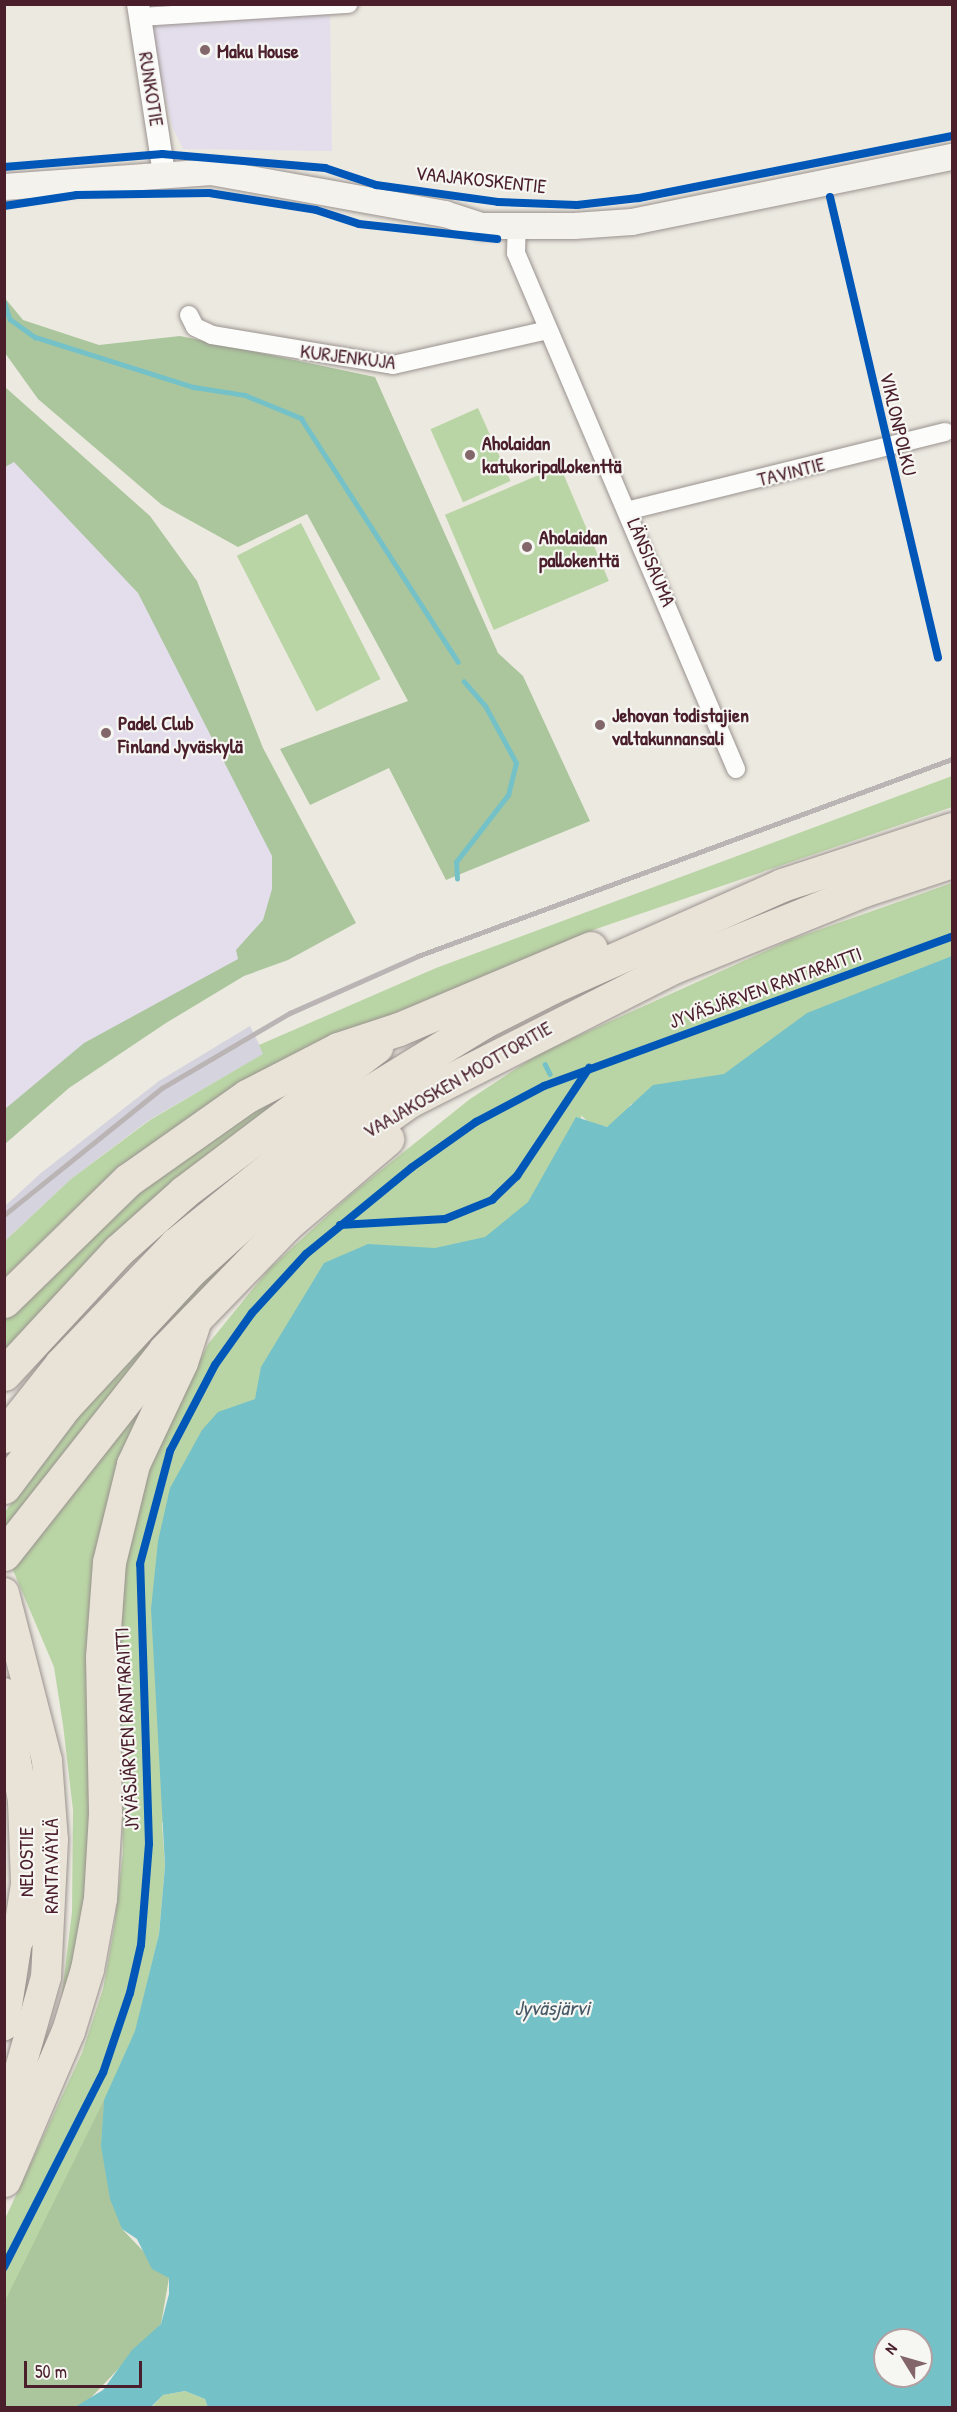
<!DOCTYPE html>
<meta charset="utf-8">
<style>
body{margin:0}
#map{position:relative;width:957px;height:2412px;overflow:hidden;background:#ece9e0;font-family:"Patrick Hand",sans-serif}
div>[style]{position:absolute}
.built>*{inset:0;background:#e4deec}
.industrial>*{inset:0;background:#d5d3de}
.green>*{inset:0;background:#bad5a5;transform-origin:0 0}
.forest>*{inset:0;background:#abc69d}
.water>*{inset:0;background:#75c1c8}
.stream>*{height:4.5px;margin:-2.25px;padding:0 2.25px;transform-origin:2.25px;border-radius:2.25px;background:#75c1c8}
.roads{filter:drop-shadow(0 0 2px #9a928f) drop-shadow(0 0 2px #9a928f)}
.minor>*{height:18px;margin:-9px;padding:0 9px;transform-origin:9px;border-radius:9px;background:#fcfcfa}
.tertiary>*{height:22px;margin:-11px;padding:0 11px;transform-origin:11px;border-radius:11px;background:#fcfcfa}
.secondary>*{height:26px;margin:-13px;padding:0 13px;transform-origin:13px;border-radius:13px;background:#f4f2ec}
.trunk>*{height:30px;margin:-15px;padding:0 15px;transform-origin:15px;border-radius:15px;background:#e8e2d7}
.motorway>*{height:33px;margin:-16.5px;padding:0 16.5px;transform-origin:16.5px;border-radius:16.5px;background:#e8e2d7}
.rail>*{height:4.5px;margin:-2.25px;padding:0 2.25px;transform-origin:2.25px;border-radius:2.25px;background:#bab4b5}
.cycleway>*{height:8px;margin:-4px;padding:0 4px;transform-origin:4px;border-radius:4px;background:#0057b8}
.dots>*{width:16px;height:16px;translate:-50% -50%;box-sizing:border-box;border:3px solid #f6f6f2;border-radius:50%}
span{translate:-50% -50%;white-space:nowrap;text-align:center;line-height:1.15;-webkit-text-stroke:4.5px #f6f6f2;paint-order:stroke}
.poi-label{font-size:20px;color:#4a1f2b;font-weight:700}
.left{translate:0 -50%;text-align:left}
.street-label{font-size:20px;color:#4a1f2b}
.water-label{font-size:21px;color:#475966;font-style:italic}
.frame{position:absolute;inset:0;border:6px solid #4a1f2b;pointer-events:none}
.north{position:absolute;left:873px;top:2328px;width:60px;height:60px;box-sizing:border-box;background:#f6f6f2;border:2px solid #b1a0a2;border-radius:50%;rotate:307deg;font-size:16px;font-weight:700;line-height:24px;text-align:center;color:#4a1f2b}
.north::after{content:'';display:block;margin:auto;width:21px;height:27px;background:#83666a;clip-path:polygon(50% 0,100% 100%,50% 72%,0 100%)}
.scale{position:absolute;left:24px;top:2361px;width:118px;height:27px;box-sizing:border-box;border:3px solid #4a1f2b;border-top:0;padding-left:8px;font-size:18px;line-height:21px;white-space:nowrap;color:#4a1f2b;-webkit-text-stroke:4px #f6f6f2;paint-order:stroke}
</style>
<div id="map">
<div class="built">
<div style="clip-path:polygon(330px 12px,332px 151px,183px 149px,172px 126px,149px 24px)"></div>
<div style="clip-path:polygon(14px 461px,163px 584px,318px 927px,74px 1077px,4px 1132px,4px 467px)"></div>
</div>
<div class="industrial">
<div style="clip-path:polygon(250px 1026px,264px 1054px,149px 1120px,71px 1179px,5px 1241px,5px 1206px,41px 1173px,159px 1081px)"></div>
</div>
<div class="green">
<div style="left:478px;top:408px;width:80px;height:52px;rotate:66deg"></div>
<div style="left:560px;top:466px;width:125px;height:125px;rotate:67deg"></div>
<div style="left:301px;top:523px;width:175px;height:72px;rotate:63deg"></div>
<div style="clip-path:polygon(952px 776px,952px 807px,596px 929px,290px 1057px,118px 1167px,5px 1277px,5px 1241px,71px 1179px,150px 1120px,263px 1054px,259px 1045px,436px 968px)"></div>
<div style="clip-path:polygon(952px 883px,952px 1072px,631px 1104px,622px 1119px,607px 1127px,591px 1125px,581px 1115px,583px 1141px,162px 1823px,165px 1866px,159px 1934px,136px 2030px,75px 2408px,5px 2407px,4px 2221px,82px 2053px,103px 1989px,114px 1928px,123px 1852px,119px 1621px,126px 1552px,145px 1473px,208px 1344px,269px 1269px,350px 1195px,470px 1099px,540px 1053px,790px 940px)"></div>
<div style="clip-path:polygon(334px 1059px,5px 1362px,5px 1314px,130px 1189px)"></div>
<div style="clip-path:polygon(275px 1213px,5px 1541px,5px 1512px,76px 1415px,154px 1327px)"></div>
<div style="clip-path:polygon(171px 1357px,137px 1431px,86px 1931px,61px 2002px,72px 1912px,73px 1810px,63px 1725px,54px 1667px,10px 1563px)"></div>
<div style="clip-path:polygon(185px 2391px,205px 2399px,208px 2407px,151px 2408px,163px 2395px)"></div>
</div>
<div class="forest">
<div style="clip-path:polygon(4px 297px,23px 320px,99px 345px,180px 336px,375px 377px,498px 653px,523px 676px,590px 821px,446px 880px,389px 768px,310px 805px,280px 749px,408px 701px,307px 514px,238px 547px,162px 505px,38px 399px,5px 353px)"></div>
<div style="clip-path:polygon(5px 387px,150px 516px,197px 581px,263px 748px,356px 923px,288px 960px,244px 976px,166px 1023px,69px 1088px,5px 1144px,5px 1109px,84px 1043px,238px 959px,236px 950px,263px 920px,272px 889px,272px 856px,138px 593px,14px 462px,5px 467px)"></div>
<div style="clip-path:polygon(104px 2100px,101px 2146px,122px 2229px,169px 2278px,161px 2324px,83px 2406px,5px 2408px,5px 2301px)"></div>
</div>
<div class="water">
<div style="clip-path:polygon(evenodd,952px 956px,952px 2407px,208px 2408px,205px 2399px,185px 2391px,163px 2395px,151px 2407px,75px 2407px,103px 2390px,132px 2350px,161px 2324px,169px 2294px,169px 2278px,152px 2269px,137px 2239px,122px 2229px,110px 2199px,101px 2146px,104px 2100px,135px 2031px,159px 1934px,165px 1866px,151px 1609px,158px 1541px,170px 1488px,202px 1430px,218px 1412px,255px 1399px,261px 1367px,324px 1263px,368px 1244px,435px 1248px,485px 1237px,528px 1202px,576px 1117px,607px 1127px,653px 1085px,724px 1074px,807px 1013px,952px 956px,885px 2340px,921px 2340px,921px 2376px,885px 2376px,885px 2340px)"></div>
</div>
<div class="stream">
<div style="left:4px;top:301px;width:19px;rotate:72deg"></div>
<div style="left:10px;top:319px;width:31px;rotate:36deg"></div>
<div style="left:35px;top:337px;width:167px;rotate:17.5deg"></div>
<div style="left:194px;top:387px;width:52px;rotate:8.9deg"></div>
<div style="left:245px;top:395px;width:61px;rotate:22.3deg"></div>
<div style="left:301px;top:418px;width:290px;rotate:57.2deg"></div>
<div style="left:457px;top:879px;width:17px;rotate:-93deg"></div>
<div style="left:456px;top:862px;width:85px;rotate:-52.2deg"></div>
<div style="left:508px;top:795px;width:33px;rotate:-76deg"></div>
<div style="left:516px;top:763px;width:65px;rotate:-118.5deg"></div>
<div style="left:485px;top:706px;width:32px;rotate:-131deg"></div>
<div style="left:545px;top:1064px;width:11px;rotate:63deg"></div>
</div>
<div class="roads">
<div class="minor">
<div style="left:141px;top:17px;width:208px;rotate:-3.6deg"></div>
<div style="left:517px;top:223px;width:30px;rotate:92deg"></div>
<div style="left:516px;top:253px;width:561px;rotate:66.91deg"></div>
<div style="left:189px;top:315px;width:13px;rotate:63deg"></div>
<div style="left:195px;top:327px;width:19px;rotate:25deg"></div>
<div style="left:212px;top:335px;width:183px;rotate:9.4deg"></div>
<div style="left:393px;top:365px;width:159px;rotate:-12.7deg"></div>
<div style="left:630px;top:510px;width:325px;rotate:-13.9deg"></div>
</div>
<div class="tertiary">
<div style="left:138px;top:4px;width:172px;rotate:81.3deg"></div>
</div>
<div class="secondary">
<div style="left:4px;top:187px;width:208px;rotate:-4.1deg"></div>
<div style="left:211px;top:172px;width:238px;rotate:10.2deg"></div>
<div style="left:445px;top:214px;width:38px;rotate:18deg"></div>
<div style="left:481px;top:226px;width:93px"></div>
<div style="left:574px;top:226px;width:58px;rotate:-3.9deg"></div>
<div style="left:632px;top:222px;width:327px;rotate:-11.5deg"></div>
</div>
<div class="trunk">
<div style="left:4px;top:1593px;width:173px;rotate:75.6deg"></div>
<div style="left:47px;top:1761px;width:79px;rotate:85.7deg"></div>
<div style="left:53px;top:1840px;width:137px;rotate:92.9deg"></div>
<div style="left:46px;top:1977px;width:154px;rotate:105.8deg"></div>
<div style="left:4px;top:1693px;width:110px;rotate:80deg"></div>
<div style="left:23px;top:1801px;width:83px;rotate:87.9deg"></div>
<div style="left:26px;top:1884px;width:143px;rotate:98.9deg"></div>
</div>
<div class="motorway">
<div style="left:4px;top:1301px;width:173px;rotate:-44.3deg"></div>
<div style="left:128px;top:1180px;width:146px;rotate:-35.2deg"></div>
<div style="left:247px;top:1096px;width:102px;rotate:-27.3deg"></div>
<div style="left:338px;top:1049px;width:64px;rotate:-18.2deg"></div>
<div style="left:399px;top:1029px;width:208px;rotate:-22.9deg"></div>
<div style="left:4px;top:1374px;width:169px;rotate:-47.2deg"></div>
<div style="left:119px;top:1250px;width:87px;rotate:-41.7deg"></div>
<div style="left:184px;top:1192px;width:241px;rotate:-37.1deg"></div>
<div style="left:4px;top:1436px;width:92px;rotate:-51.6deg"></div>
<div style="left:61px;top:1364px;width:166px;rotate:-46.2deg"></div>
<div style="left:176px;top:1244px;width:218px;rotate:-39deg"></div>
<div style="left:345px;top:1107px;width:162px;rotate:-31.6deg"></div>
<div style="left:483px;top:1022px;width:77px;rotate:-26.9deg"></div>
<div style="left:552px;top:987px;width:252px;rotate:-23.9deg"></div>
<div style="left:782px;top:885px;width:179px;rotate:-18.2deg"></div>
<div style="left:4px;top:1487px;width:101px;rotate:-53deg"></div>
<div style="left:65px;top:1406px;width:185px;rotate:-47.2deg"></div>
<div style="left:191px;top:1270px;width:100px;rotate:-42.2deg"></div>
<div style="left:265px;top:1203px;width:176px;rotate:-35.3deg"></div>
<div style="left:409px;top:1101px;width:296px;rotate:-26.9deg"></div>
<div style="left:673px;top:967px;width:206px;rotate:-22deg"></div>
<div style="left:864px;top:890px;width:93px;rotate:-18.2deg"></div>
<div style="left:4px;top:1554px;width:260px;rotate:-51.7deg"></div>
<div style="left:165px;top:1350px;width:174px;rotate:-45.9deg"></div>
<div style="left:286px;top:1225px;width:133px;rotate:-40.4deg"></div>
<div style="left:4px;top:1964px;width:45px;rotate:-63.4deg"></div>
<div style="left:4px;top:2180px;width:162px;rotate:-66.8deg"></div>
<div style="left:68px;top:2031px;width:65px;rotate:-73deg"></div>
<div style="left:87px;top:1969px;width:72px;rotate:-79.6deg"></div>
<div style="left:100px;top:1898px;width:85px;rotate:-86.6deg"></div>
<div style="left:105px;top:1813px;width:156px;rotate:-91.1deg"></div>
<div style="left:102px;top:1657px;width:95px;rotate:-85.8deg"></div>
<div style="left:109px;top:1562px;width:101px;rotate:-76.2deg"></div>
<div style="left:133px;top:1464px;width:113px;rotate:-64.8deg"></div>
<div style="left:181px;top:1362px;width:45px;rotate:-72deg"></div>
</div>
</div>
<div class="rail">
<div style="left:4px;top:1215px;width:203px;rotate:-38.8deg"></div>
<div style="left:162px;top:1088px;width:148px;rotate:-30.4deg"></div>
<div style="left:290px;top:1013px;width:140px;rotate:-24deg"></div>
<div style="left:418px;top:956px;width:569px;rotate:-20.25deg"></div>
</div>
<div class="cycleway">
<div style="left:4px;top:167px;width:159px;rotate:-4.7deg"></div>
<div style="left:162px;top:154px;width:164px;rotate:4.9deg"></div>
<div style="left:325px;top:168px;width:54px;rotate:18.4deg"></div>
<div style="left:376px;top:185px;width:123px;rotate:7.9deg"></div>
<div style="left:498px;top:202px;width:79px;rotate:2.2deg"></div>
<div style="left:577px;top:205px;width:62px;rotate:-6.4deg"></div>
<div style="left:639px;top:198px;width:319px;rotate:-11.2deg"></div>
<div style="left:830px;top:197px;width:473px;rotate:76.8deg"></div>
<div style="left:4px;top:206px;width:74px;rotate:-8.6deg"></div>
<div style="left:77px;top:195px;width:132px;rotate:-0.9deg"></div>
<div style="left:209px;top:193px;width:108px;rotate:9deg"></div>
<div style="left:316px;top:210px;width:45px;rotate:18deg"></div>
<div style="left:359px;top:224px;width:139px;rotate:6.2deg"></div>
<div style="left:340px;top:1225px;width:105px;rotate:-3.3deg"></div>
<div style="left:445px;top:1219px;width:51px;rotate:-22deg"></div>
<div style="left:492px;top:1200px;width:35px;rotate:-44deg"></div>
<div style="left:517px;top:1176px;width:130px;rotate:-56.3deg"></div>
<div style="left:4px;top:2267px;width:218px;rotate:-63deg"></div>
<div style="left:103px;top:2073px;width:84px;rotate:-71.4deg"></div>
<div style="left:130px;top:1993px;width:49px;rotate:-77.1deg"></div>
<div style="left:141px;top:1945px;width:101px;rotate:-85.5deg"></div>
<div style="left:149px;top:1844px;width:280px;rotate:-91.8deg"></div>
<div style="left:140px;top:1564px;width:117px;rotate:-75.1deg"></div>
<div style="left:170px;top:1451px;width:97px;rotate:-62.4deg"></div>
<div style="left:215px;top:1365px;width:64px;rotate:-54.6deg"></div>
<div style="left:252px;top:1313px;width:80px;rotate:-47.5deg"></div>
<div style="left:306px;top:1254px;width:136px;rotate:-39.3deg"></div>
<div style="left:411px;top:1168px;width:80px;rotate:-35.3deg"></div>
<div style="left:476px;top:1122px;width:77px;rotate:-27.9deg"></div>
<div style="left:544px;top:1086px;width:434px;rotate:-20.1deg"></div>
</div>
<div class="dots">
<div style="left:205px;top:50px;background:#83666a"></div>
<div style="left:470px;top:455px;background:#83666a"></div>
<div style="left:527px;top:547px;background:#83666a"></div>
<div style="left:600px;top:725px;background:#83666a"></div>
<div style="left:106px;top:733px;background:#83666a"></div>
</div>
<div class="poi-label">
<span class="left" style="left:217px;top:50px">Maku House</span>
<span class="left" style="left:482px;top:454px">Aholaidan<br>katukoripallokenttä</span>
<span class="left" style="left:539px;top:548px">Aholaidan<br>pallokenttä</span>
<span class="left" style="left:612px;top:726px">Jehovan todistajien<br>valtakunnansali</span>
<span class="left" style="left:118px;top:734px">Padel Club<br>Finland Jyväskylä</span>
</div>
<div class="street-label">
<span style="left:152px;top:89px;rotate:81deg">RUNKOTIE</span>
<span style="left:481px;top:179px;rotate:6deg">VAAJAKOSKENTIE</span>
<span style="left:348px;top:356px;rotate:7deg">KURJENKUJA</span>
<span style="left:899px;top:424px;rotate:77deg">VIKLONPOLKU</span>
<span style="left:791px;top:471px;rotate:-14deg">TAVINTIE</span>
<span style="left:652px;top:562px;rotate:67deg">LÄNSISAUMA</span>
<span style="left:765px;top:987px;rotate:-20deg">JYVÄSJÄRVEN RANTARAITTI</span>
<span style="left:457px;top:1079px;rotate:-30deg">VAAJAKOSKEN MOOTTORITIE</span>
<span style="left:126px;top:1729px;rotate:-93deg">JYVÄSJÄRVEN RANTARAITTI</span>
<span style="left:25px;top:1862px;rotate:-90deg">NELOSTIE</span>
<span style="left:50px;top:1866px;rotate:-90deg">RANTAVÄYLÄ</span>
</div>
<div class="water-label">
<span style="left:552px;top:2008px">Jyväsjärvi</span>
</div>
<div class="frame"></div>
<div class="north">N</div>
<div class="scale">50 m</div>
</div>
